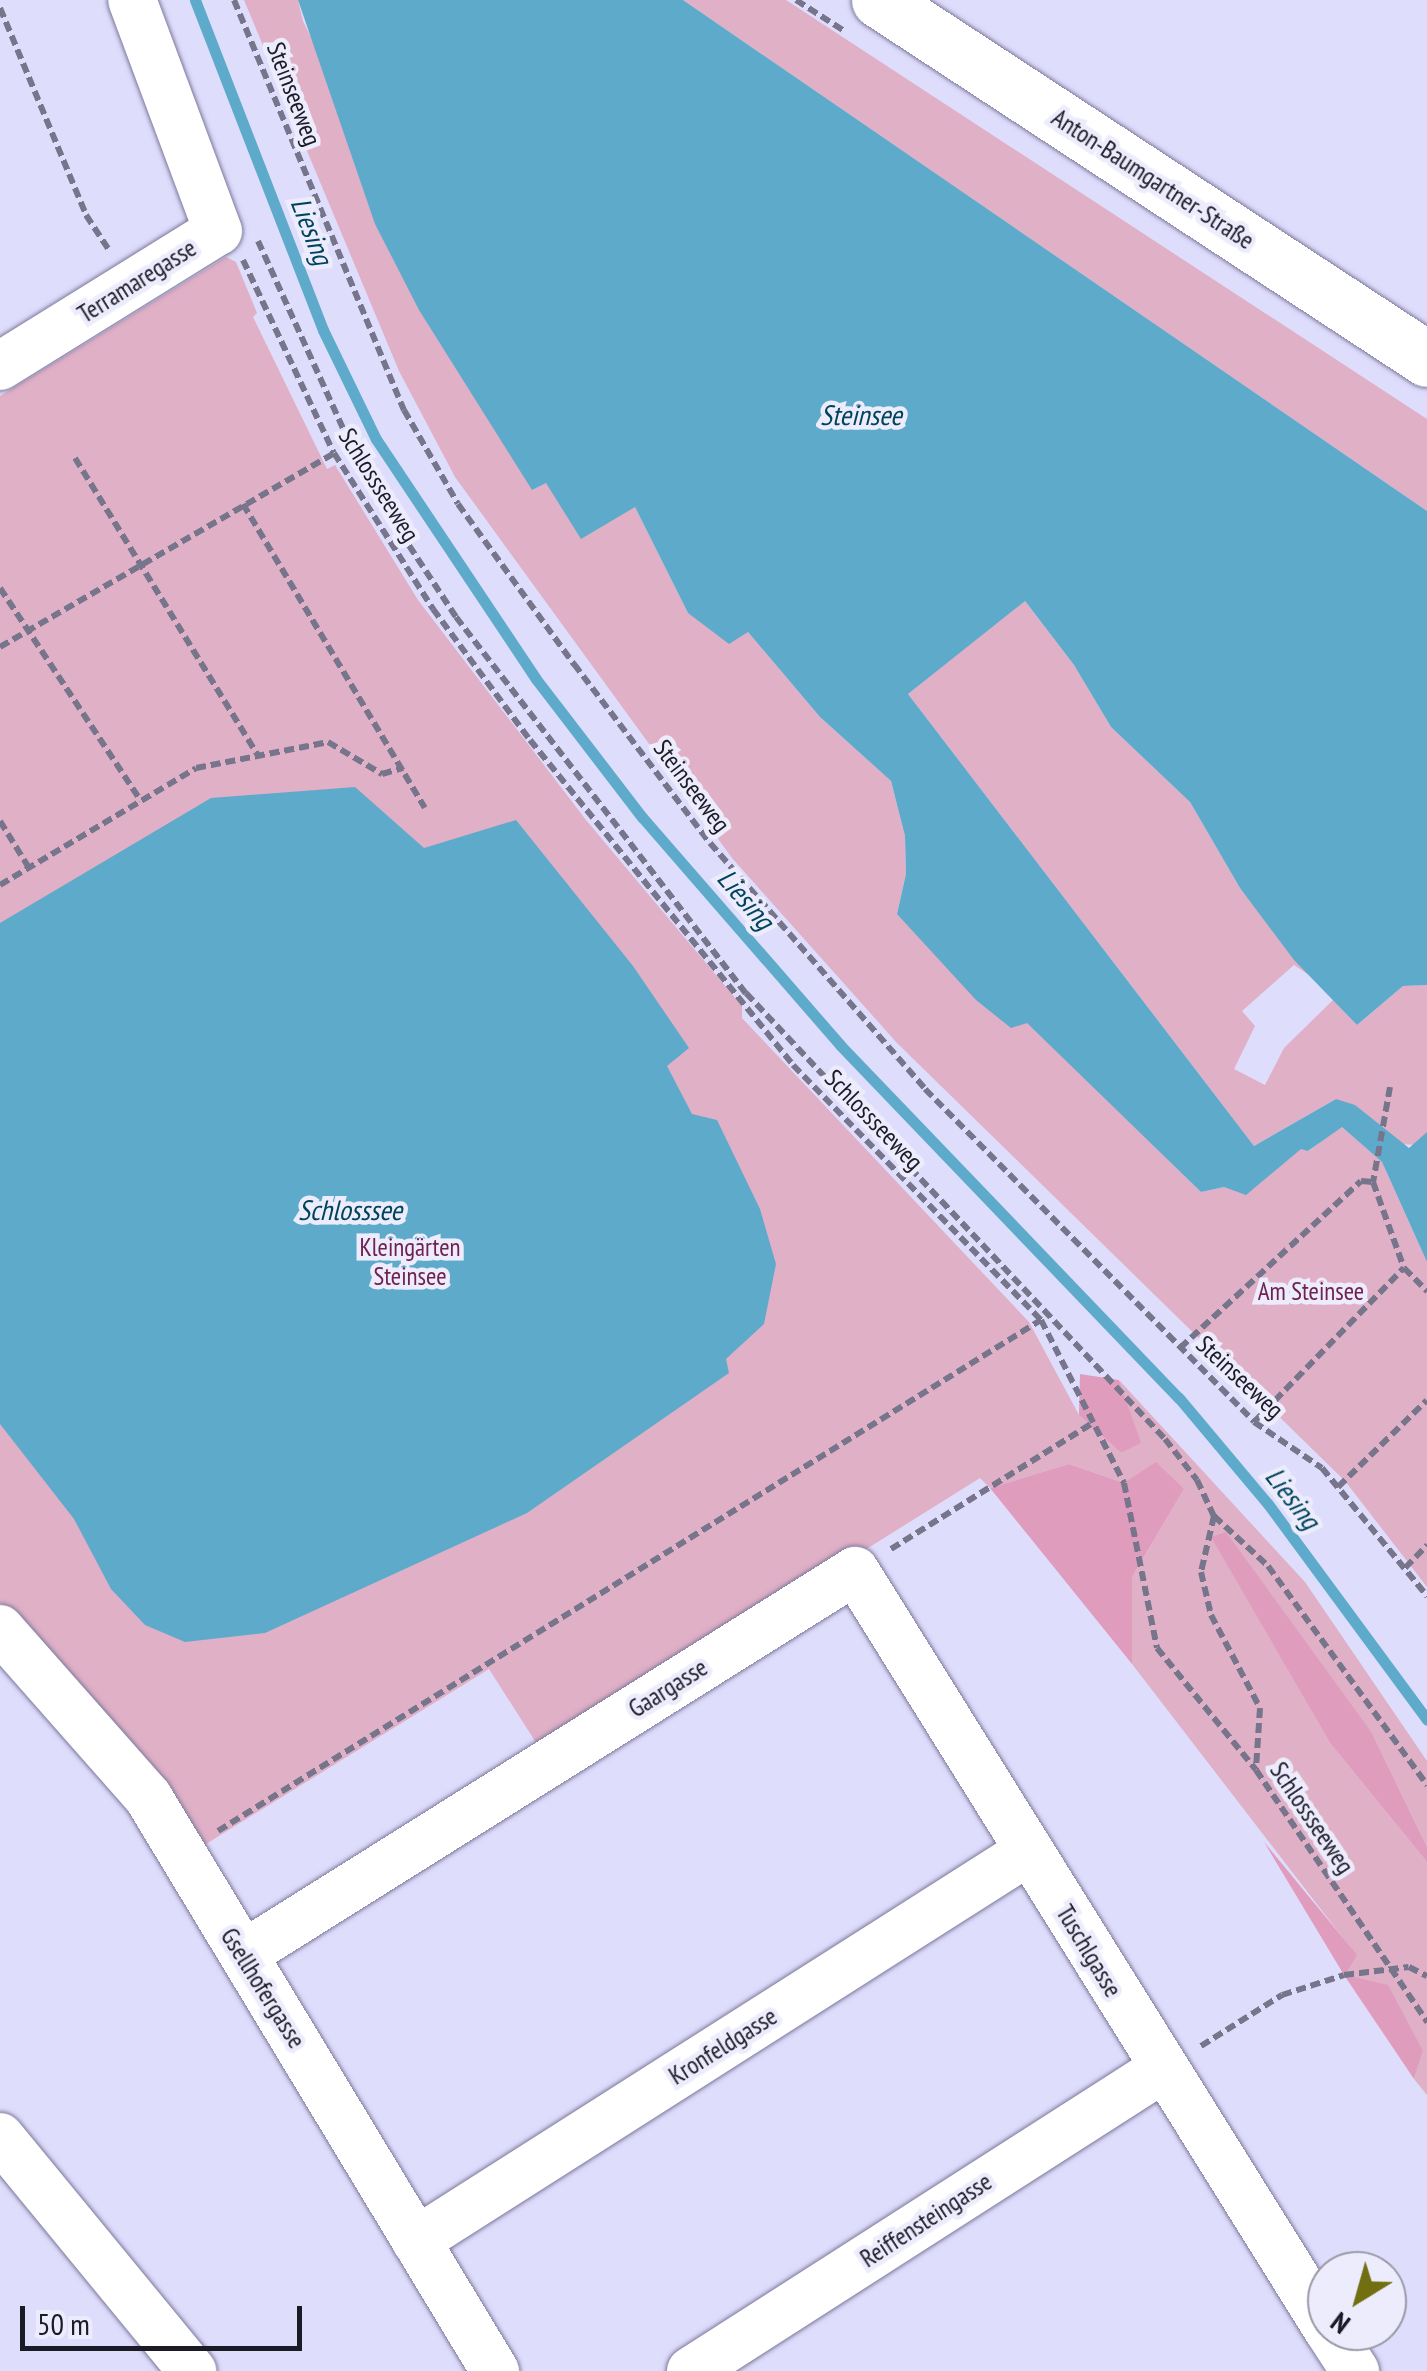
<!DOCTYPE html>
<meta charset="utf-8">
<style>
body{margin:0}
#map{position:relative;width:1427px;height:2371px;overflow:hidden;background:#dfddfc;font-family:"PT Sans Narrow",sans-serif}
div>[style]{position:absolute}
.green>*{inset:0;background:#e0b0c6}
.forest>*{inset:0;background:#df9cbd}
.water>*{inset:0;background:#5eaacb}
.stream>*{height:11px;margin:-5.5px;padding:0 5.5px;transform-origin:5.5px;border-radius:5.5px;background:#5eaacb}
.path>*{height:6px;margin-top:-3px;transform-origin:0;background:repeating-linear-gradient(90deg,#77758b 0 10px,transparent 0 15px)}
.roads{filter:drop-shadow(0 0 2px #7b789b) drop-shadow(0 0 2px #7b789b)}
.minor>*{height:48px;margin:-24px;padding:0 24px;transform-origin:24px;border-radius:24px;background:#fff}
.major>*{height:55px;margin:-27.5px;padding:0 27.5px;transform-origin:27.5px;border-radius:27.5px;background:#fff}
span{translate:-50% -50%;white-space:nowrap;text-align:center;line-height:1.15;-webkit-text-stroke:9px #edecfc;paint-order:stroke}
.street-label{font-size:25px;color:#1b1a27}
.park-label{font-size:25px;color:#70224f}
.water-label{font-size:28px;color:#00445b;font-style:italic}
.north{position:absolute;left:1307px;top:2251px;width:100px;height:100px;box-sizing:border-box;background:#edecfc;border:2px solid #9998a7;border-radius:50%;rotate:217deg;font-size:28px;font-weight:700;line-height:40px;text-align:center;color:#1b1a27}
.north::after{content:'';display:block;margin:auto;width:35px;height:45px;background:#716f11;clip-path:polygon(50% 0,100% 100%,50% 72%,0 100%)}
.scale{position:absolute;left:20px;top:2306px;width:282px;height:45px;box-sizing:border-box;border:5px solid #1b1a27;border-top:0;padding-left:12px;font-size:30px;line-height:35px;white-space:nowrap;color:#1b1a27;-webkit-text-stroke:8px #edecfc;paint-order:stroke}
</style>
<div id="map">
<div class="green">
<div style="clip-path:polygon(244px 0,298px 0,303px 21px,532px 490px,545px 483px,635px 507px,688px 613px,748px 632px,820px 717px,891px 781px,905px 836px,906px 874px,897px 914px,1027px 1022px,1201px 1192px,1224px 1187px,1246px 1194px,1301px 1148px,1309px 1151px,1341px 1126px,1382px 1162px,1427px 1262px,1427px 1587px,1345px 1481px,897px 1043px,732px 858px,455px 477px,399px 371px)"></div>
<div style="clip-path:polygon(683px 0,786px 0,1427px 419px,1427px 511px)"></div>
<div style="clip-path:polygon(226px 257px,236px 262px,257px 313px,253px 317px,327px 469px,335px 465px,418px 600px,586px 820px,742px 1006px,742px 1018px,1029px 1322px,1079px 1415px,1121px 1453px,1140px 1443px,1119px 1380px,1305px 1582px,1427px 1761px,1427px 1847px,1372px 1733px,1211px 1536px,1330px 1743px,1427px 1862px,1427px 2095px,1414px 2079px,1423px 2051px,1344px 1975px,1356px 1955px,1132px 1664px,1132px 1577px,1184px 1489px,1124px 1483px,1069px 1464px,990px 1488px,980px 1478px,542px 1752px,489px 1669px,198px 1849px,0 1603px,0 396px)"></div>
<div style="clip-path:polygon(1024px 600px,1074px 665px,1111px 727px,1190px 802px,1240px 888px,1309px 975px,1294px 965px,1242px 1011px,1255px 1026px,1234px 1069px,1265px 1085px,1284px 1048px,1333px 1000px,1357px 1025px,1403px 986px,1427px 985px,1427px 1132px,1419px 1145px,1399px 1144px,1336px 1099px,1254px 1146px,908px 694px)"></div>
</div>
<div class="forest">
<div style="clip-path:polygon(1080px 1374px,1119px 1380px,1141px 1443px,1121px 1453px,1079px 1415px)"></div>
<div style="clip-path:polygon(1156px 1462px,1184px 1489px,1132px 1577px,1132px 1664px,990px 1488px,1069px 1464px,1124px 1483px)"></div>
<div style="clip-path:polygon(1226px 1532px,1372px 1733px,1427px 1847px,1427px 1862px,1330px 1743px,1211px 1537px)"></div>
<div style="clip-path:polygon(1264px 1842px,1357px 1955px,1345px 1975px,1388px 1985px,1423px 2051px,1414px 2079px,1344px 1975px)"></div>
</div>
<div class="water">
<div style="clip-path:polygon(298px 0,683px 0,1427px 511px,1427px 985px,1403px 986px,1357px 1025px,1294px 960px,1240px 888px,1190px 802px,1111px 727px,1074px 665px,1025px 601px,908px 694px,1254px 1146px,1336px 1099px,1355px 1105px,1409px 1148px,1427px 1132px,1427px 1262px,1382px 1162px,1342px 1127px,1308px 1151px,1301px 1149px,1246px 1195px,1224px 1187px,1201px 1192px,1027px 1023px,1011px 1028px,976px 1000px,897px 914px,906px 874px,905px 836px,891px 781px,820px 717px,748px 632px,729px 644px,688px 613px,635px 507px,581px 539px,546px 483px,532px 490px,419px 310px,375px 224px)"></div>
<div style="clip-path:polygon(355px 787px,424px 848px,516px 820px,633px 966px,689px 1048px,667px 1066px,692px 1114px,717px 1120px,760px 1209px,776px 1264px,764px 1324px,726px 1359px,729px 1373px,527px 1513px,265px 1633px,185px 1642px,145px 1625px,111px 1589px,74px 1519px,0 1424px,0 923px,211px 798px)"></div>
</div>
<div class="stream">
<div style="left:195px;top:0;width:354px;rotate:68.8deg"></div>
<div style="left:323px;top:330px;width:121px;rotate:64.1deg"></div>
<div style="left:376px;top:439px;width:288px;rotate:56.3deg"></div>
<div style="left:536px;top:679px;width:174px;rotate:52.5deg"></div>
<div style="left:642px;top:817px;width:303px;rotate:49deg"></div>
<div style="left:841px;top:1046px;width:488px;rotate:46.2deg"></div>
<div style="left:1179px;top:1398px;width:138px;rotate:50deg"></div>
<div style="left:1268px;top:1504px;width:268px;rotate:53.6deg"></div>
</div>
<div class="path">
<div style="left:234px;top:0;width:444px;rotate:67.5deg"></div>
<div style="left:404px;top:410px;width:108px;rotate:60.1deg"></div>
<div style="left:458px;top:504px;width:198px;rotate:54.1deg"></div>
<div style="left:574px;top:664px;width:225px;rotate:52.8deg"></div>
<div style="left:710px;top:843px;width:327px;rotate:48.8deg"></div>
<div style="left:925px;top:1089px;width:468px;rotate:45.3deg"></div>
<div style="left:1254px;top:1422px;width:82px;rotate:34.1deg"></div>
<div style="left:1322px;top:1468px;width:166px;rotate:50.6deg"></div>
<div style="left:796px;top:0;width:56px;rotate:32.6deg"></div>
<div style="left:0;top:8px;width:224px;rotate:67.4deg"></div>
<div style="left:86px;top:215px;width:42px;rotate:56.7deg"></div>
<div style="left:258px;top:241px;width:266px;rotate:65.6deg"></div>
<div style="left:368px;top:483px;width:160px;rotate:56.7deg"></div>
<div style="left:456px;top:617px;width:475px;rotate:52.4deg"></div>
<div style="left:746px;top:993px;width:612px;rotate:46.79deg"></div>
<div style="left:1165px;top:1439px;width:52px;rotate:52deg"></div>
<div style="left:1197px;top:1480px;width:40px;rotate:65deg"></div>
<div style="left:1214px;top:1516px;width:74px;rotate:42.8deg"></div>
<div style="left:1268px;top:1566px;width:271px;rotate:54deg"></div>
<div style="left:243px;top:260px;width:213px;rotate:64.8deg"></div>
<div style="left:334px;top:453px;width:185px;rotate:57.6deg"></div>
<div style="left:433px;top:609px;width:163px;rotate:53.5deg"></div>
<div style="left:530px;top:740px;width:418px;rotate:51deg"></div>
<div style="left:793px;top:1065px;width:356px;rotate:45.8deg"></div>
<div style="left:1041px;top:1320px;width:183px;rotate:63deg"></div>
<div style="left:1124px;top:1483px;width:168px;rotate:78.7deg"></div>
<div style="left:1157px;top:1648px;width:157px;rotate:50.9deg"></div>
<div style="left:1256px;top:1770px;width:305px;rotate:55.8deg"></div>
<div style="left:75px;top:458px;width:350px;rotate:58.4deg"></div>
<div style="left:243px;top:504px;width:354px;rotate:59.1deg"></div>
<div style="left:0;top:588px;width:255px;rotate:56.5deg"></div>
<div style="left:0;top:647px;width:386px;rotate:-30.1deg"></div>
<div style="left:0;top:821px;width:55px;rotate:58.3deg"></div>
<div style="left:0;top:885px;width:228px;rotate:-30.8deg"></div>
<div style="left:196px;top:768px;width:135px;rotate:-11.1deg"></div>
<div style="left:328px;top:742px;width:63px;rotate:30.7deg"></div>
<div style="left:382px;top:774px;width:22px;rotate:-16deg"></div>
<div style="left:1390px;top:1087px;width:97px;rotate:100.1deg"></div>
<div style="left:1373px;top:1182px;width:91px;rotate:70.2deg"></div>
<div style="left:1404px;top:1268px;width:33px;rotate:45deg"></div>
<div style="left:1180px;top:1348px;width:246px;rotate:-42.7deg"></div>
<div style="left:1361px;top:1181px;width:12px;rotate:5deg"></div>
<div style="left:1254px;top:1422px;width:215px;rotate:-45.8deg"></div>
<div style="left:1338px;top:1487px;width:124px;rotate:-44.3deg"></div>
<div style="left:1214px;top:1516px;width:57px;rotate:103.1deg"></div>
<div style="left:1201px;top:1572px;width:44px;rotate:76.9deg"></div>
<div style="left:1211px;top:1615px;width:105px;rotate:62.2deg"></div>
<div style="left:1260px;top:1708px;width:61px;rotate:93.8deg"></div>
<div style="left:891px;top:1549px;width:238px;rotate:-32deg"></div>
<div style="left:1405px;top:1568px;width:32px;rotate:-46deg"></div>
<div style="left:218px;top:1831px;width:969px;rotate:-31.84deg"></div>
<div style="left:1201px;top:2046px;width:96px;rotate:-32.2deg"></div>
<div style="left:1282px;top:1995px;width:65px;rotate:-17.9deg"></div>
<div style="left:1344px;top:1975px;width:65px;rotate:-7deg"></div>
<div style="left:1409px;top:1967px;width:20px;rotate:27deg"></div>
</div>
<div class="roads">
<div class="minor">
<div style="left:0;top:366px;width:256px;rotate:-31.8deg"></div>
<div style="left:218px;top:231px;width:246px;rotate:-110.4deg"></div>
<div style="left:0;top:1629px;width:224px;rotate:48.6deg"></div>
<div style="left:148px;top:1797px;width:671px;rotate:58.85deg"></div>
<div style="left:244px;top:1954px;width:721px;rotate:-32.08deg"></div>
<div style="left:855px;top:1571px;width:892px;rotate:58.06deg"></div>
<div style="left:0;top:2137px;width:303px;rotate:50.6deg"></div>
<div style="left:416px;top:2241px;width:727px;rotate:-32.47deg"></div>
<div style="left:1329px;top:2331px;width:48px;rotate:57deg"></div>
<div style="left:691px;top:2371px;width:558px;rotate:-32.64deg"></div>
</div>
<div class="major">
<div style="left:879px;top:0;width:655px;rotate:33.23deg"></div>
</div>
</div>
<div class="street-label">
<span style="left:294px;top:94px;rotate:69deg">Steinseeweg</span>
<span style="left:1153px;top:179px;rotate:33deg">Anton-Baumgartner-Straße</span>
<span style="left:137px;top:281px;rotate:-32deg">Terramaregasse</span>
<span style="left:379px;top:485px;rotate:58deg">Schlossseeweg</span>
<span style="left:692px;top:786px;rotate:53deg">Steinseeweg</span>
<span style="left:874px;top:1120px;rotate:46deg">Schlossseeweg</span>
<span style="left:1240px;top:1377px;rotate:43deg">Steinseeweg</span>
<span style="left:668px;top:1688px;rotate:-32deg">Gaargasse</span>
<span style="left:1312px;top:1818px;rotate:56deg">Schlossseeweg</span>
<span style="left:1089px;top:1951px;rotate:59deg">Tuschlgasse</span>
<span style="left:263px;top:1988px;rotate:58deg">Gsellhofergasse</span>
<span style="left:723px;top:2046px;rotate:-32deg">Kronfeldgasse</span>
<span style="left:926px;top:2220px;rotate:-33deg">Reiffensteingasse</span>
</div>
<div class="park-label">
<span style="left:410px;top:1262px">Kleingärten<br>Steinsee</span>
<span style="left:1311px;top:1291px">Am Steinsee</span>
</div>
<div class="water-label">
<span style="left:312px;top:231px;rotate:69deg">Liesing</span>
<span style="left:861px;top:415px">Steinsee</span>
<span style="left:746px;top:899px;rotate:49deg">Liesing</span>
<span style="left:350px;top:1210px">Schlosssee</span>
<span style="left:1293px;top:1498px;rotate:52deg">Liesing</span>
</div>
<div class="north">N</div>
<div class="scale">50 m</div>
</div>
